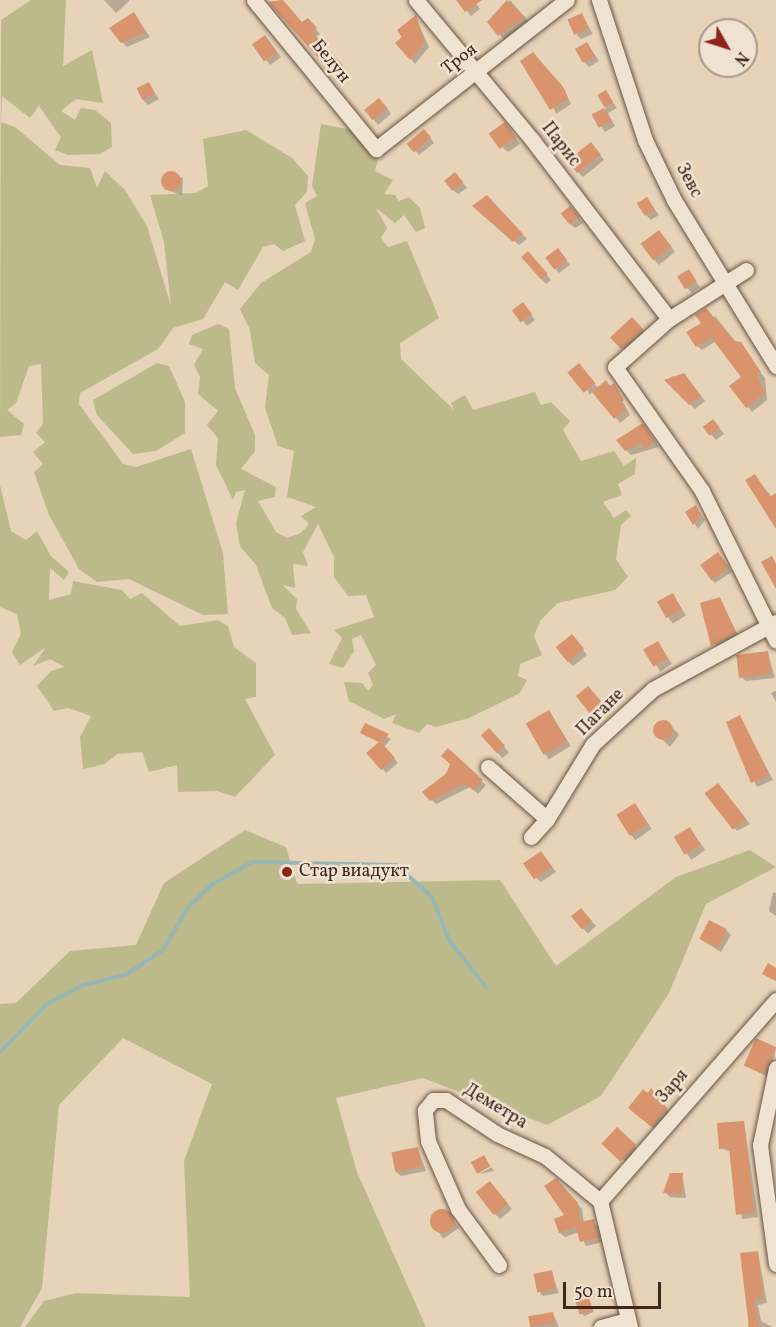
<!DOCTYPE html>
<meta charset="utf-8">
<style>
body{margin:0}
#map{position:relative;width:776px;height:1327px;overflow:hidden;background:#e6d3b8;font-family:Vollkorn,serif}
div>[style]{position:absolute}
.green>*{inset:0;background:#bcba8a}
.shadow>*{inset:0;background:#0003;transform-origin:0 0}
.stream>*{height:4px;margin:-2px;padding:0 2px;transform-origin:2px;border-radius:2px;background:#97b7b4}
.building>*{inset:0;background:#d9946e;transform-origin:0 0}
.round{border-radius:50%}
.roads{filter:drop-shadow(0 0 2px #6a5343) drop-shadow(0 0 2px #6a5343)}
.minor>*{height:15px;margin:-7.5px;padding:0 7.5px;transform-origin:7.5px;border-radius:7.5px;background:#efe2d1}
.dots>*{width:16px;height:16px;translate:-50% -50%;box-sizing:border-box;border:3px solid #efe2d1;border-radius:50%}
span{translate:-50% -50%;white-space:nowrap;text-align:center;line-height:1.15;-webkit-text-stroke:5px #efe2d1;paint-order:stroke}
.street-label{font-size:18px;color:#40281c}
.poi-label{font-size:18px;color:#40281c}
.left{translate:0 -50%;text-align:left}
.north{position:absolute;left:698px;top:18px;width:60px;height:60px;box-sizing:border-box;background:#efe2d1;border:2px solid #a99889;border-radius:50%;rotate:129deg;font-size:16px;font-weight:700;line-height:24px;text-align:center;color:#40281c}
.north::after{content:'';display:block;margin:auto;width:21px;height:27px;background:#8f2418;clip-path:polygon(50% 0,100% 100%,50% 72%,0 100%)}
.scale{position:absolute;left:563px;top:1282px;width:98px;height:27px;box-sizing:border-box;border:3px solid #40281c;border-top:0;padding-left:8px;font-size:18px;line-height:21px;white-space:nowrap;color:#40281c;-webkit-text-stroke:4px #efe2d1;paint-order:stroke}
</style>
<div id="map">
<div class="green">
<div style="clip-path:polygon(31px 0,66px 0,63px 66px,92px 50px,103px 103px,76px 99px,61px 111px,75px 120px,81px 108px,95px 110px,111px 123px,112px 147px,100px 154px,68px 155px,55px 150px,61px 137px,39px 106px,30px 118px,2px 96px,1px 122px,15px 127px,60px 165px,90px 168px,97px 188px,105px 171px,125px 190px,147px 226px,171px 306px,164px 242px,150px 195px,196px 193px,208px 186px,203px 139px,246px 130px,292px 158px,308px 176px,307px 192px,295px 205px,305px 241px,283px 251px,274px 244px,263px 247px,238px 290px,225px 282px,203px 319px,173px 328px,158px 349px,80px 393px,79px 404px,123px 464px,136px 467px,191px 449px,223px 553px,228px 614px,203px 615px,129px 579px,97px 582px,79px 569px,49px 515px,34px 472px,43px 464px,33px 452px,45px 442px,36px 433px,43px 424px,41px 364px,29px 366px,16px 403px,7px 410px,24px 424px,21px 435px,0 437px,1px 20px)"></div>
<div style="clip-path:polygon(321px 124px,352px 130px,378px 160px,375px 171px,393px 180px,384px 194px,395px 195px,399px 201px,409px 197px,420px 208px,425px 228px,416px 232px,404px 215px,395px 223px,376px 208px,387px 228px,381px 238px,388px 247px,407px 241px,439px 318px,400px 343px,401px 359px,454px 410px,451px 403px,465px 395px,473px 410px,535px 392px,541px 405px,551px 402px,570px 421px,563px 430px,581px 461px,614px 451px,624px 466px,636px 458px,635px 474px,618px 484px,622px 495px,603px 502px,614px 518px,626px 510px,631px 516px,621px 525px,616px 559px,628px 577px,615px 590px,558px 603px,540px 621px,534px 636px,542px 655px,520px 664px,518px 676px,527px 680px,520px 693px,469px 718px,436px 727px,427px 724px,419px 733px,392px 723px,396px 714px,384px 719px,349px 701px,344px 682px,362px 683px,368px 691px,373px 685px,368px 673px,376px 665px,361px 635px,352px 639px,354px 651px,343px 668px,329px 664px,342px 638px,334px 630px,374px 617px,366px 595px,348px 596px,334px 577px,334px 557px,318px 524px,303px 552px,308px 566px,293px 564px,295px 588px,283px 585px,297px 599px,296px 609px,311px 633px,292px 635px,285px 618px,272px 608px,256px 565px,240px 546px,236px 523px,245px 490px,236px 492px,233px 500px,216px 465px,218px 438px,207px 425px,218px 411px,198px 394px,200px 377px,194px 365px,203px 349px,189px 344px,192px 335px,218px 324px,229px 329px,235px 388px,255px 435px,255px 451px,241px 469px,276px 487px,275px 497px,258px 501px,276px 532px,287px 538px,301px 533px,309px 524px,301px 516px,316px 507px,287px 497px,294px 451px,278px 446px,265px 408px,269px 375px,255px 363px,250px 330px,240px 309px,261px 283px,311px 252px,315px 239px,305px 203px,317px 196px,312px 186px)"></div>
<div style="clip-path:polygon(157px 363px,169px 366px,185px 402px,185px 433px,156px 451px,133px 454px,97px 415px,93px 400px)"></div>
<div style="clip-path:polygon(0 485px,11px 531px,26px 540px,37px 531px,51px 556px,69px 572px,64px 580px,50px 568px,49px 600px,71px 594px,73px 581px,122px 590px,130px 599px,142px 593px,180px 626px,218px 620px,228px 626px,234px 647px,256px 663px,256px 697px,245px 699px,275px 755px,235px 797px,217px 791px,178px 792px,177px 765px,149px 772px,142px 752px,117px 754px,105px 764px,83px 769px,80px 737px,91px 716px,68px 708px,54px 711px,37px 686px,51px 671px,65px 667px,50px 659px,33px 666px,46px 647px,20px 665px,12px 652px,21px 634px,17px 614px,0 607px)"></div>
<div style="clip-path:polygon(245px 830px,286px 847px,297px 884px,500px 880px,556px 966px,676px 877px,750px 850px,776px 867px,706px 904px,669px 993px,601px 1096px,547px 1125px,423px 1078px,336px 1098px,357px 1172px,426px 1327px,25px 1327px,44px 1301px,76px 1293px,190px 1297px,184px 1161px,212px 1084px,123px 1038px,59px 1105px,42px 1288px,20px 1327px,0 1327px,0 1004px,16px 1003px,70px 951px,136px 945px,164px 883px)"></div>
</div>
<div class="shadow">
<div style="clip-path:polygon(104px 0,129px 0,129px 1px,116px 13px)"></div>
<div style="clip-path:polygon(282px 0,303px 24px,312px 24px,320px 34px,315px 38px,346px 70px,338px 77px,270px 2px)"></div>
<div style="clip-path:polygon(458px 0,474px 0,480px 9px,471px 16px)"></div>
<div style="clip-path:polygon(510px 0,529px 22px,504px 40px,490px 22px)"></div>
<div style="clip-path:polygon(134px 14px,150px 37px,127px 47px,122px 42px)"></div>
<div style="clip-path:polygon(582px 15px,593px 34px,581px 39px,577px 35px)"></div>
<div style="clip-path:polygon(415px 17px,429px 47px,415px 64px,397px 43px)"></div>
<div style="clip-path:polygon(269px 41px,281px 57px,270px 65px,254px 45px)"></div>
<div style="clip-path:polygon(587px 44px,599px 61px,589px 67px,584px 62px)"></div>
<div style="clip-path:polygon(533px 54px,562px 85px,571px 104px,556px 114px)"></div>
<div style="clip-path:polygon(149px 84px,159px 99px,148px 105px,143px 100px)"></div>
<div style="clip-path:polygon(606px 92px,617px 108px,608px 113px,615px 126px,605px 132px,594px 115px,606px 108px,599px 96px)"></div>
<div style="clip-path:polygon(384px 104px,391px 114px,378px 125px,366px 110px)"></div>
<div style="clip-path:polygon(509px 129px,520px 144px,508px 152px,503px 148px)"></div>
<div style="clip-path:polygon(429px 136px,434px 143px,419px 155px,409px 144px)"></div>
<div style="clip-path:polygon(595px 148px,604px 160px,583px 177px,578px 172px)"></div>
<div style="clip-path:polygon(165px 174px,183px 178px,182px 195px,164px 189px)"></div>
<div style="clip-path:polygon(460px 179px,467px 188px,458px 194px,453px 190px)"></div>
<div style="clip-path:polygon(487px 196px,527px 239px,519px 245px,479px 210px)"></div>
<div style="clip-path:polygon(647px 199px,659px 215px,651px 220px,646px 215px)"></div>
<div style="clip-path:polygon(575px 212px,583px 223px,575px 228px,570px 224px)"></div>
<div style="clip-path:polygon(664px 237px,675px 252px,659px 265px,654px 260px)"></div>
<div style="clip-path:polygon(562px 254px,570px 265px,559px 273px,555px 268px)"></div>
<div style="clip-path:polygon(523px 258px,533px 258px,551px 280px,546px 284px)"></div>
<div style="clip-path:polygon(688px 271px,700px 287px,692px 293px,687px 288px)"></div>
<div style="clip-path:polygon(527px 309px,535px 320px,527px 326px,523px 321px)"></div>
<div style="clip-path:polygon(715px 316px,765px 378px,767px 400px,752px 412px,731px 386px,743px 377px,716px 341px,702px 350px,697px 346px)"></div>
<div style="left:632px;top:319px;width:21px;height:27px;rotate:45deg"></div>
<div style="clip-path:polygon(583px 370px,598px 388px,614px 385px,630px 415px,620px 423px,594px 391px,589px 395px)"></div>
<div style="clip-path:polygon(673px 376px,688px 379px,705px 401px,695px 409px,666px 381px)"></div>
<div style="clip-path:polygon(718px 426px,724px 434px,716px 440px,705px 427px)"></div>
<div style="clip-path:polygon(647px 430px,659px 447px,631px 455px,626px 450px)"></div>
<div style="clip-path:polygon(755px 476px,776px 502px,776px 524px)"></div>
<div style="clip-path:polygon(695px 507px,705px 520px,698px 529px,687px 513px)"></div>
<div style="clip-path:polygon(718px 553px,732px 572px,715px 583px,710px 578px)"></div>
<div style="left:673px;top:595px;width:24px;height:16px;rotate:57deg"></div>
<div style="clip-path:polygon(720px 599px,739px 637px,717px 650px,702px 604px)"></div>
<div style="clip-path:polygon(577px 641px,587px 655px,573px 666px,568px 661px)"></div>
<div style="left:658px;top:643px;width:25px;height:14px;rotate:56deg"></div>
<div style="clip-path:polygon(768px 653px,775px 678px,746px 681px,741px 677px)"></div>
<div style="clip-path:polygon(776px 691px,776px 702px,771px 693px)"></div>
<div style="clip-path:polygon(593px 693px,604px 707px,597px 719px,578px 697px)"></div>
<div style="left:549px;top:711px;width:41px;height:26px;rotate:58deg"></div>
<div style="clip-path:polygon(740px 717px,773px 780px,757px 787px,728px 722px)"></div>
<div style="clip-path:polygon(666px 720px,679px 735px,670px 747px,653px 730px)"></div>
<div style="clip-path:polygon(366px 725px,391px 739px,384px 747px,398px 763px,386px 773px,368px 753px,380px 743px,362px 733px)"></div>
<div style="left:489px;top:730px;width:30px;height:9px;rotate:48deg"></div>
<div style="clip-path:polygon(448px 750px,486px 785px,478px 794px,470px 787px,436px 804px,431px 799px,451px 764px)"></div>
<div style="clip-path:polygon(723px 790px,750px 824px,737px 831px,705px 792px)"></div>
<div style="left:635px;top:805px;width:29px;height:20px;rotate:55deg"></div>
<div style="left:690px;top:829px;width:26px;height:17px;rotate:54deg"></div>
<div style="clip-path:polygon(545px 857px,556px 872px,541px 882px,536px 878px)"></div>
<div style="clip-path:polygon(773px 892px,776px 893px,776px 916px,769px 911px)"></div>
<div style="left:581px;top:910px;width:22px;height:11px;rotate:47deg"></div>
<div style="clip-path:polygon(726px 930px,731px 935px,721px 952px,700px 939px)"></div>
<div style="clip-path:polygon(757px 1040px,776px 1048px,770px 1078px,746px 1066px)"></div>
<div style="clip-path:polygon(648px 1095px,656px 1095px,671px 1114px,657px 1131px,634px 1113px)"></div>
<div style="clip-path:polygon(744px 1122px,758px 1217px,742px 1219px,731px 1152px,720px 1148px)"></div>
<div style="clip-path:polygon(617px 1130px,640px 1151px,628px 1164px,607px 1146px)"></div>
<div style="clip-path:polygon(418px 1149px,426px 1171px,401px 1176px,396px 1172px)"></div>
<div style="clip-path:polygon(492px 1167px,494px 1171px,479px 1174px)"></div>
<div style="clip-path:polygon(682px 1174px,686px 1198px,670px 1197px,665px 1192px)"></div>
<div style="clip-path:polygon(556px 1180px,582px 1209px,584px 1223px,599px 1225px,603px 1242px,586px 1246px,579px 1232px,565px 1237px,560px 1233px,566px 1215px)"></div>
<div style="clip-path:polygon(495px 1188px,512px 1209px,500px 1219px,495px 1214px)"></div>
<div style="left:446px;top:1209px;width:23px;height:19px;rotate:56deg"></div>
<div style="clip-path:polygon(758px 1252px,767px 1303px,758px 1305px,761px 1321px,772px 1327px,748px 1327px)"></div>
<div style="clip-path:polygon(551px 1271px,559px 1293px,543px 1296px,539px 1291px)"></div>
<div style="left:588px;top:1299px;width:14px;height:11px;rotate:65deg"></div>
<div style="clip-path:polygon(553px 1314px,559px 1327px,532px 1327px,530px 1318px)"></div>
</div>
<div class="stream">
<div style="left:0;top:1052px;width:67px;rotate:-45.6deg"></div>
<div style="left:47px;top:1004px;width:38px;rotate:-28deg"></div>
<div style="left:81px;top:986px;width:48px;rotate:-14.6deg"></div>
<div style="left:127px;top:974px;width:43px;rotate:-33.7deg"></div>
<div style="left:163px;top:950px;width:50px;rotate:-59.8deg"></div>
<div style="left:188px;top:907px;width:34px;rotate:-43deg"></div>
<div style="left:213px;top:884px;width:45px;rotate:-29.4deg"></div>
<div style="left:252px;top:862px;width:144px;rotate:1.2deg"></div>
<div style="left:396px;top:865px;width:48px;rotate:41.6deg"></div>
<div style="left:432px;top:897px;width:46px;rotate:68.4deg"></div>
<div style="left:449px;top:940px;width:60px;rotate:51.8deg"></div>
</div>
<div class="building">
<div style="clip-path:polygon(283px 0,302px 22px,308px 18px,317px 28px,312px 32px,343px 65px,332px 73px,268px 2px)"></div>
<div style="clip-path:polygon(456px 0,482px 0,465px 12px)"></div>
<div style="clip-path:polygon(507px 0,525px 17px,498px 36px,487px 22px)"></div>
<div style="clip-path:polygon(134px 12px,146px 32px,121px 43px,109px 28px)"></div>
<div style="left:582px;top:13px;width:17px;height:16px;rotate:66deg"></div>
<div style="clip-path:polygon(416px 15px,425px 42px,410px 60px,395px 43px,402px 37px,397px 30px)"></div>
<div style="left:265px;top:35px;width:21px;height:16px;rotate:55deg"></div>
<div style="left:587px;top:42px;width:16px;height:14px;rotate:60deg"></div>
<div style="clip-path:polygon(533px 52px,565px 90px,568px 99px,550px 110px,520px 61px)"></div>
<div style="left:149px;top:82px;width:13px;height:14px;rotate:63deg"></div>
<div style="left:606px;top:90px;width:14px;height:10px;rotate:60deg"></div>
<div style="left:379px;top:98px;width:13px;height:19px;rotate:51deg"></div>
<div style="left:604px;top:108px;width:15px;height:14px;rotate:62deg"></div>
<div style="left:505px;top:122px;width:19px;height:20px;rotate:55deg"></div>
<div style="left:424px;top:129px;width:11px;height:23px;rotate:49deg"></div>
<div style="left:591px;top:142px;width:16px;height:30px;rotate:52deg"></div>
<div class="round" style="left:161px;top:171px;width:20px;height:20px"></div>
<div style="left:455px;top:172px;width:13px;height:14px;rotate:51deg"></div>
<div style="clip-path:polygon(487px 195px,523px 234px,513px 242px,472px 206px)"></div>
<div style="left:647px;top:197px;width:15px;height:12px;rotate:58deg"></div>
<div style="left:570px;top:206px;width:14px;height:12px;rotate:51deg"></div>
<div style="left:659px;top:230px;width:21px;height:23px;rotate:53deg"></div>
<div style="left:558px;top:248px;width:15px;height:16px;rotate:53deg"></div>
<div style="left:528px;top:251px;width:30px;height:9px;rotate:49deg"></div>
<div style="left:689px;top:269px;width:15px;height:14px;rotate:58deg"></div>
<div style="left:523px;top:302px;width:15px;height:14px;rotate:53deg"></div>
<div style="clip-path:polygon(706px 308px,734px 341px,741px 342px,761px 372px,757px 375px,765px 393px,746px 408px,729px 386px,741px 377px,711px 337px,696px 347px,686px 332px,701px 323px,695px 315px)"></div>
<div style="left:632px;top:317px;width:16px;height:30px;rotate:47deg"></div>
<div style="left:579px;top:363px;width:26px;height:15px;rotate:51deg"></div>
<div style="clip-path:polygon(684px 373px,701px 396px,689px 405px,664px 380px)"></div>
<div style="clip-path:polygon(606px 380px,610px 386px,614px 383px,624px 400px,621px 403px,626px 410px,614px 419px,592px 392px)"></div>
<div style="left:713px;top:419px;width:11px;height:13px;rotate:52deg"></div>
<div style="clip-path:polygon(643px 423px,655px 441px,646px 449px,640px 443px,625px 451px,616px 440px)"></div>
<div style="clip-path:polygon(755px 474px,770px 497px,776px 493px,776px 529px,745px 480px)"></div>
<div style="clip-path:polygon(696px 505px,701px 515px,693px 525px,685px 512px)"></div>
<div style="left:718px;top:552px;width:19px;height:22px;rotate:54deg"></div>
<div style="clip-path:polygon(772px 556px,776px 564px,776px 589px,761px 562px)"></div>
<div style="left:673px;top:593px;width:19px;height:18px;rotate:62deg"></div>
<div style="clip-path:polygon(720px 597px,736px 633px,711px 646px,700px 603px)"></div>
<div style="left:572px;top:634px;width:19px;height:21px;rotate:51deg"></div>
<div style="left:658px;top:641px;width:20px;height:17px;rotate:60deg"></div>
<div style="left:768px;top:651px;width:23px;height:32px;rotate:83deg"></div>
<div style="clip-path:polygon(588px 686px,601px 701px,592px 716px,576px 696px)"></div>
<div style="left:549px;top:710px;width:36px;height:27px;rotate:60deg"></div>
<div style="clip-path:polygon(740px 715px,769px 775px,751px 783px,726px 722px)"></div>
<div class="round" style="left:653px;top:720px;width:20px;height:20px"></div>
<div style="clip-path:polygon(365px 723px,389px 734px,382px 743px,395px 758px,381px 770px,366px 753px,379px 742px,360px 733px)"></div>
<div style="left:489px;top:728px;width:24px;height:11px;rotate:48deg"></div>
<div style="clip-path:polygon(448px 748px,483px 780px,473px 790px,465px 783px,430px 801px,422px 792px,447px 773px,450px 764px,441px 756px)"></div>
<div style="left:718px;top:783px;width:46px;height:17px;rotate:52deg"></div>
<div style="left:635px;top:803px;width:25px;height:22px;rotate:58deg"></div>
<div style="left:690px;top:827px;width:21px;height:19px;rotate:59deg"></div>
<div style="left:541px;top:851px;width:19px;height:22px;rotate:55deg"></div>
<div style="left:581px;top:908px;width:17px;height:13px;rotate:50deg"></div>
<div style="left:709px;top:920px;width:20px;height:21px;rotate:27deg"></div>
<div style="clip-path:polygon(768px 963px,776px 968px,776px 981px,762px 974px)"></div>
<div style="left:756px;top:1038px;width:22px;height:30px;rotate:24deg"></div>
<div style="clip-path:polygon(651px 1088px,667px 1108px,652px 1127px,628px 1108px,643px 1089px,648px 1093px)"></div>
<div style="clip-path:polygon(744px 1121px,754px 1212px,736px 1215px,729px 1148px,719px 1149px,717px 1123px)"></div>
<div style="left:617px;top:1127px;width:26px;height:23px;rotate:43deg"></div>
<div style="left:418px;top:1147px;width:20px;height:27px;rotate:79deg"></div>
<div style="left:484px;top:1155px;width:13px;height:15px;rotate:61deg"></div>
<div style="clip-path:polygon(670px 1173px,683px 1173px,682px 1194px,663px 1193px)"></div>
<div style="clip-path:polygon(556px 1178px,578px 1203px,580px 1222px,594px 1219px,599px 1238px,580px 1242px,576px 1227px,559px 1233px,554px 1219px,564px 1215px,544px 1186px)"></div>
<div style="left:490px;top:1181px;width:29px;height:18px;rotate:52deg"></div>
<div class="round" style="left:430px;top:1209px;width:24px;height:24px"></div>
<div style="clip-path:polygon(758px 1251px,763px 1298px,754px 1300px,759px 1327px,749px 1327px,740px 1253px)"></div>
<div style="left:552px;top:1270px;width:19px;height:19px;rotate:78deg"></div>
<div style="left:589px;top:1298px;width:13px;height:14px;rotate:72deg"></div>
<div style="left:553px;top:1312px;width:11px;height:25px;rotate:80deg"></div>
</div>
<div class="roads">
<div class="minor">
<div style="left:254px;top:0;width:193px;rotate:50.7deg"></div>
<div style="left:376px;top:149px;width:242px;rotate:-38deg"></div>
<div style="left:416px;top:0;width:183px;rotate:50.3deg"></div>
<div style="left:533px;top:141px;width:224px;rotate:52.6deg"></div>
<div style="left:599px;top:0;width:147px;rotate:71.8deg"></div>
<div style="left:645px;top:140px;width:67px;rotate:64.2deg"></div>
<div style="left:674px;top:200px;width:195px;rotate:58.4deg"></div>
<div style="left:746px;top:270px;width:91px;rotate:147.5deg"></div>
<div style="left:669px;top:319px;width:72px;rotate:138.4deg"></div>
<div style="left:615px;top:367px;width:151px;rotate:54.9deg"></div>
<div style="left:702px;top:491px;width:167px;rotate:63.7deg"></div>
<div style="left:488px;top:767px;width:79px;rotate:41.4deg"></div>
<div style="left:547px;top:819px;width:88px;rotate:-58.5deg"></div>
<div style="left:593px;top:744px;width:81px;rotate:-42.5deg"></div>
<div style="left:653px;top:689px;width:140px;rotate:-28.6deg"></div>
<div style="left:531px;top:837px;width:24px;rotate:-48deg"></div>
<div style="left:776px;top:1068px;width:79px;rotate:101.7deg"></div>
<div style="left:760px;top:1145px;width:120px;rotate:82.3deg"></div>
<div style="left:600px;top:1201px;width:267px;rotate:-48.8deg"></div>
<div style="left:600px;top:1201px;width:130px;rotate:76.6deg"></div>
<div style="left:499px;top:1265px;width:69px;rotate:-126.2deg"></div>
<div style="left:458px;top:1209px;width:74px;rotate:-113.8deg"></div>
<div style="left:428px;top:1141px;width:31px;rotate:-96deg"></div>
<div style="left:425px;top:1110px;width:13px;rotate:-51deg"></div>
<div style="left:433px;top:1100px;width:13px"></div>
<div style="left:446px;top:1100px;width:61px;rotate:33.7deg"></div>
<div style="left:497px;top:1134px;width:53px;rotate:24.6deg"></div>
<div style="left:545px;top:1156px;width:71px;rotate:39.3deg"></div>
<div style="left:601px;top:1327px;width:28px;rotate:-15deg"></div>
</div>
</div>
<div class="dots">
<div style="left:287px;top:872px;background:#8f2418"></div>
</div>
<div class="street-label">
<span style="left:460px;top:60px;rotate:-38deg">Троя</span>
<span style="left:330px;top:62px;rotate:51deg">Белун</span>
<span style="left:560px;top:145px;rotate:52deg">Парис</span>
<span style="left:688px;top:181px;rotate:62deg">Зевс</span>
<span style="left:601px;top:713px;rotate:-45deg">Пагане</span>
<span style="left:673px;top:1087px;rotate:-49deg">Заря</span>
<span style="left:495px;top:1107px;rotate:31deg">Деметра</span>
</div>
<div class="poi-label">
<span class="left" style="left:299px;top:872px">Стар виадукт</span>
</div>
<div class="north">N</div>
<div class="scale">50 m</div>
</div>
